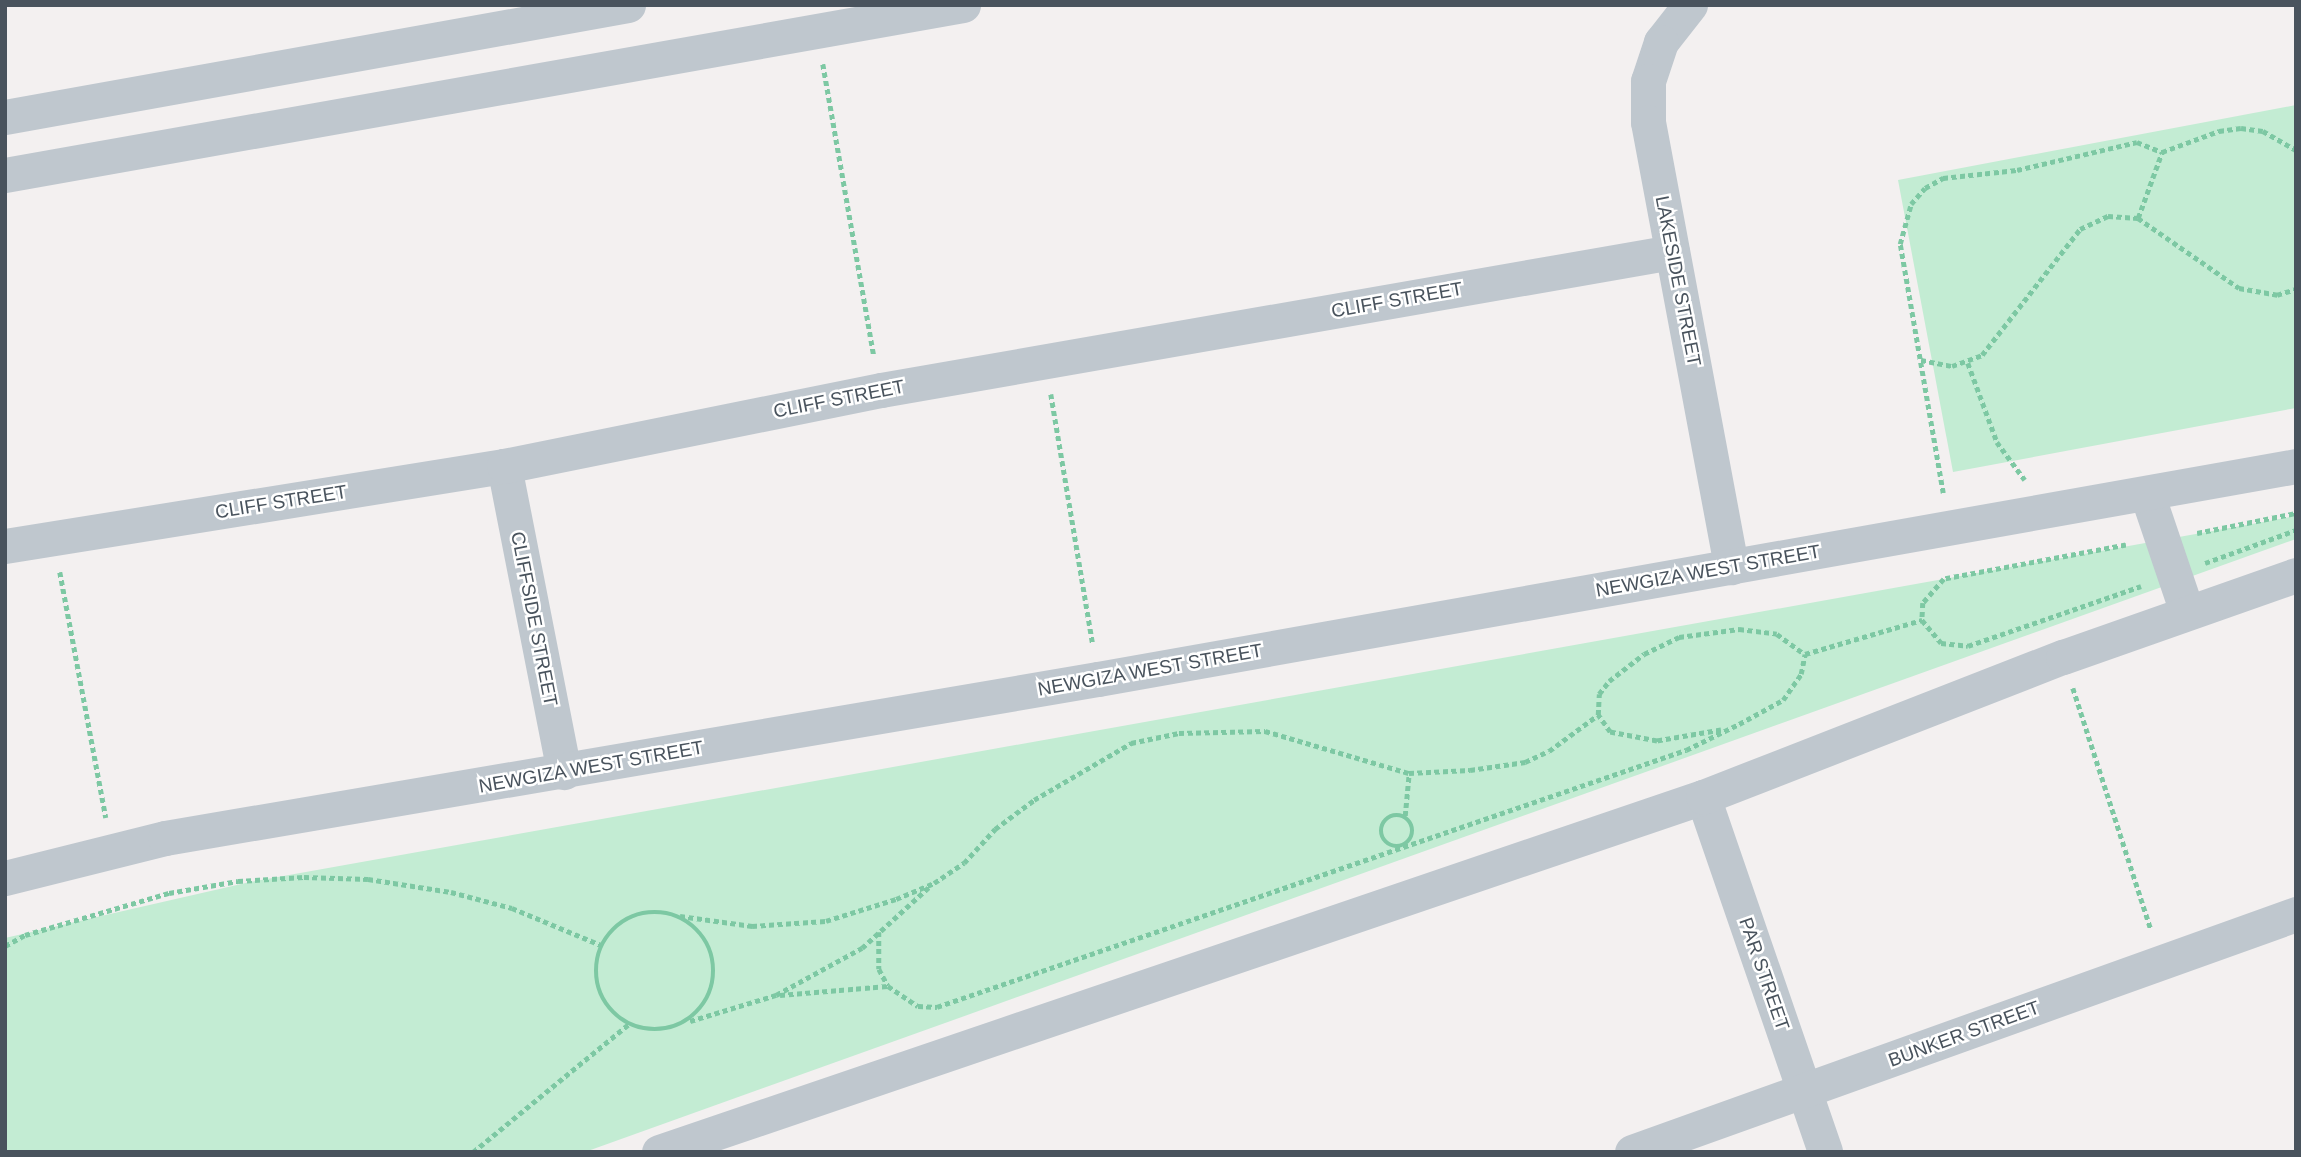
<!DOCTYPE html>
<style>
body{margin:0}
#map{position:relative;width:2301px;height:1157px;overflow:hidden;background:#f3f0f0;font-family:Helvetica,sans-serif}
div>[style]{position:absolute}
.green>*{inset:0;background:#c3ecd3}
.path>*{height:4.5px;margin-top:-2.25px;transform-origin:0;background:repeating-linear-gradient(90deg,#7dc8a3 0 5px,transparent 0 8.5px)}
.path>.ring{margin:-2.25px;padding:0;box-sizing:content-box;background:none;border:4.5px solid #7dc8a3;border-radius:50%}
.minor>*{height:35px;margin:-17.5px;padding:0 17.5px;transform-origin:17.5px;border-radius:17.5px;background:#bfc7ce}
span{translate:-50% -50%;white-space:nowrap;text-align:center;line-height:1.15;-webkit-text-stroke:5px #fff;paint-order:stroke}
.street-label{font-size:19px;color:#49535d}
.frame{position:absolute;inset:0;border:7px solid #49535d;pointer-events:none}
</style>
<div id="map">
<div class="green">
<div style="clip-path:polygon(2296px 105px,2296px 408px,1953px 472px,1898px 180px)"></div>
<div style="clip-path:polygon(2296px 516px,2296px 539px,585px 1152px,5px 1152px,5px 938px,250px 882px)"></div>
</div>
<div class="path">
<div style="left:823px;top:64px;width:295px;rotate:80.1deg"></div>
<div style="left:2138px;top:218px;width:70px;rotate:-70deg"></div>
<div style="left:1921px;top:360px;width:32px;rotate:11deg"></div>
<div style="left:1952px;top:366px;width:32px;rotate:-20deg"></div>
<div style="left:1982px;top:355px;width:160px;rotate:-52.1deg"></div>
<div style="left:2080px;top:229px;width:31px;rotate:-25deg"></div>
<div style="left:2108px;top:216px;width:30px;rotate:4deg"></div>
<div style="left:2138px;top:218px;width:123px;rotate:34.7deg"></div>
<div style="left:2239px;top:288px;width:39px;rotate:10deg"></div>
<div style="left:2277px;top:295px;width:20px;rotate:-18deg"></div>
<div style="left:1968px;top:363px;width:84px;rotate:69.8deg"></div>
<div style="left:1997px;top:442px;width:47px;rotate:53.6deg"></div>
<div style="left:1051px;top:394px;width:254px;rotate:80.5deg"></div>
<div style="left:1943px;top:493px;width:253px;rotate:-99.8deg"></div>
<div style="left:1900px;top:244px;width:41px;rotate:-74.6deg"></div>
<div style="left:1911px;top:204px;width:21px;rotate:-49deg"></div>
<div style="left:1925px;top:188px;width:21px;rotate:-29deg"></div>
<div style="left:1943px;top:178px;width:74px;rotate:-6.2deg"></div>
<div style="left:2017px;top:170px;width:123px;rotate:-13.1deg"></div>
<div style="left:2137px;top:142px;width:27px;rotate:22deg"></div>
<div style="left:2162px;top:152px;width:61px;rotate:-20.2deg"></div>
<div style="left:2219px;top:131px;width:22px;rotate:-8deg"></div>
<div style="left:2241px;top:128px;width:22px;rotate:8deg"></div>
<div style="left:2263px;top:131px;width:38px;rotate:30deg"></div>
<div style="left:2197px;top:533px;width:101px;rotate:-11.4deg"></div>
<div style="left:2126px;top:545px;width:185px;rotate:169.4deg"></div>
<div style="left:1944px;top:579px;width:32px;rotate:131deg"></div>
<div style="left:1923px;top:603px;width:17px;rotate:93deg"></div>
<div style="left:1922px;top:620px;width:30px;rotate:50deg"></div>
<div style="left:1941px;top:643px;width:27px;rotate:6deg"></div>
<div style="left:1968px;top:646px;width:183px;rotate:-19.1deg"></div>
<div style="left:2205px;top:563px;width:97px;rotate:-19.9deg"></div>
<div style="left:60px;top:572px;width:250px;rotate:79.4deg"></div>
<div style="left:2073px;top:688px;width:253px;rotate:72.1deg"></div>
<div style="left:1739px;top:724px;width:50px;rotate:-28.6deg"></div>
<div style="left:1783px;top:700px;width:32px;rotate:-55deg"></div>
<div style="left:1801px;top:674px;width:20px;rotate:-79deg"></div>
<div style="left:1721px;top:730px;width:65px;rotate:170.2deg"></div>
<div style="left:1657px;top:741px;width:48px;rotate:-169.2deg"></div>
<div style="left:1610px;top:732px;width:21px;rotate:-125deg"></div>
<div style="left:1598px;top:715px;width:21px;rotate:-87deg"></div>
<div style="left:1599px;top:694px;width:16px;rotate:-52deg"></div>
<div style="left:1609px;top:681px;width:44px;rotate:-37.6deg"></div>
<div style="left:1644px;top:654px;width:39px;rotate:-26deg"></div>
<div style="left:1679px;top:637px;width:61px;rotate:-7.6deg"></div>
<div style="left:1739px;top:629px;width:38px;rotate:7deg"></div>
<div style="left:1777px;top:634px;width:34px;rotate:36deg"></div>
<div style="left:1805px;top:654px;width:122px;rotate:-16.2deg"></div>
<div class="ring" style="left:1381px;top:815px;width:27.5px;height:27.5px"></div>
<div style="left:1405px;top:816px;width:43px;rotate:-84.7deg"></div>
<div class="ring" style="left:596px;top:912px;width:113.5px;height:113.5px"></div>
<div style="left:680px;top:916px;width:73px;rotate:7.9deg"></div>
<div style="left:752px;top:926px;width:74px;rotate:-3.9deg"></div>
<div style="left:826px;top:921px;width:73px;rotate:-17.4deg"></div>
<div style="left:896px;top:899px;width:41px;rotate:-22.8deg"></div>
<div style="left:934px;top:883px;width:36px;rotate:-34deg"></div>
<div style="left:964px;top:863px;width:46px;rotate:-47.6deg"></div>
<div style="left:995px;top:829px;width:49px;rotate:-36.6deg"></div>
<div style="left:1034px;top:800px;width:113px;rotate:-30.4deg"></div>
<div style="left:1131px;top:743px;width:49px;rotate:-11.8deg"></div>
<div style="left:1179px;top:733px;width:86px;rotate:-1.3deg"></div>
<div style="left:1265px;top:731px;width:150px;rotate:16.3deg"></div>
<div style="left:1409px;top:773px;width:61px;rotate:-2.8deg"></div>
<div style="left:1470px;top:770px;width:56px;rotate:-8.3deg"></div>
<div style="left:1525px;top:762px;width:26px;rotate:-25deg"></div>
<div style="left:1549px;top:751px;width:61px;rotate:-36.3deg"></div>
<div style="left:879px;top:932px;width:37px;rotate:90deg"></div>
<div style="left:879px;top:969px;width:19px;rotate:62deg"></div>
<div style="left:888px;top:986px;width:36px;rotate:34deg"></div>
<div style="left:918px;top:1006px;width:19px;rotate:3deg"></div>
<div style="left:937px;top:1007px;width:792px;rotate:-18.94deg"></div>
<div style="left:1686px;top:750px;width:59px;rotate:-26.1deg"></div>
<div style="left:5px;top:946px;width:23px;rotate:-29deg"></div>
<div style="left:25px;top:935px;width:150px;rotate:-16.3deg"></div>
<div style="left:169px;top:893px;width:70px;rotate:-9.9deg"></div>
<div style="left:238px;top:881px;width:66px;rotate:-3.5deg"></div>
<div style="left:304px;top:877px;width:64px;rotate:1.8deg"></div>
<div style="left:368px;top:879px;width:84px;rotate:8.9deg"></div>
<div style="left:451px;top:892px;width:63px;rotate:14.7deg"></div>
<div style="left:512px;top:908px;width:96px;rotate:22.6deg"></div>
<div style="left:780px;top:995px;width:108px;rotate:-4.8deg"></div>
<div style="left:690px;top:1021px;width:90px;rotate:-16.8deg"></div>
<div style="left:776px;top:995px;width:98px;rotate:-28.7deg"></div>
<div style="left:862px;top:948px;width:91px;rotate:-42.3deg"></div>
<div style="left:473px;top:1152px;width:202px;rotate:-39.4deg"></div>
</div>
<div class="minor">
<div style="left:1690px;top:5px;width:47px;rotate:128.1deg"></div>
<div style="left:1661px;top:42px;width:41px;rotate:108.4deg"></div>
<div style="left:1648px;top:81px;width:41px;rotate:90deg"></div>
<div style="left:1648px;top:122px;width:453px;rotate:79.4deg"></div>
<div style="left:5px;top:117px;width:633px;rotate:-10.19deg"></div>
<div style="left:5px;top:175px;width:973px;rotate:-10.06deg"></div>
<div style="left:504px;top:466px;width:312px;rotate:78.9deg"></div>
<div style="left:2147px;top:494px;width:125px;rotate:71.3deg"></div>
<div style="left:5px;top:546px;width:505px;rotate:-9.11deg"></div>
<div style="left:504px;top:466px;width:385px;rotate:-11.4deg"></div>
<div style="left:881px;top:390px;width:803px;rotate:-9.9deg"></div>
<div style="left:1703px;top:797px;width:375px;rotate:71deg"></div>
<div style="left:5px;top:878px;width:165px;rotate:-14deg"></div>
<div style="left:165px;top:838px;width:946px;rotate:-9.67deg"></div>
<div style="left:1098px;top:679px;width:1217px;rotate:-10.08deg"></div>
<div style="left:659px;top:1152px;width:1103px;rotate:-18.78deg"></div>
<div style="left:1703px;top:797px;width:386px;rotate:-21.3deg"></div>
<div style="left:2063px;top:657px;width:247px;rotate:-19.4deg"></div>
<div style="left:1632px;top:1152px;width:705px;rotate:-19.72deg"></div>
</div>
<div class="street-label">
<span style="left:1678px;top:281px;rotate:79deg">LAKESIDE STREET</span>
<span style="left:1397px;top:300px;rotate:-10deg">CLIFF STREET</span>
<span style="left:839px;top:399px;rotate:-11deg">CLIFF STREET</span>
<span style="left:281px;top:502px;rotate:-9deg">CLIFF STREET</span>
<span style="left:1708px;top:571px;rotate:-10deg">NEWGIZA WEST STREET</span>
<span style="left:534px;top:619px;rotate:79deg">CLIFFSIDE STREET</span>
<span style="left:1150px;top:670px;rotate:-10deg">NEWGIZA WEST STREET</span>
<span style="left:591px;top:767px;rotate:-10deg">NEWGIZA WEST STREET</span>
<span style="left:1764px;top:974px;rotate:71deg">PAR STREET</span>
<span style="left:1964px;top:1034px;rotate:-20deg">BUNKER STREET</span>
</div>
<div class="frame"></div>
</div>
